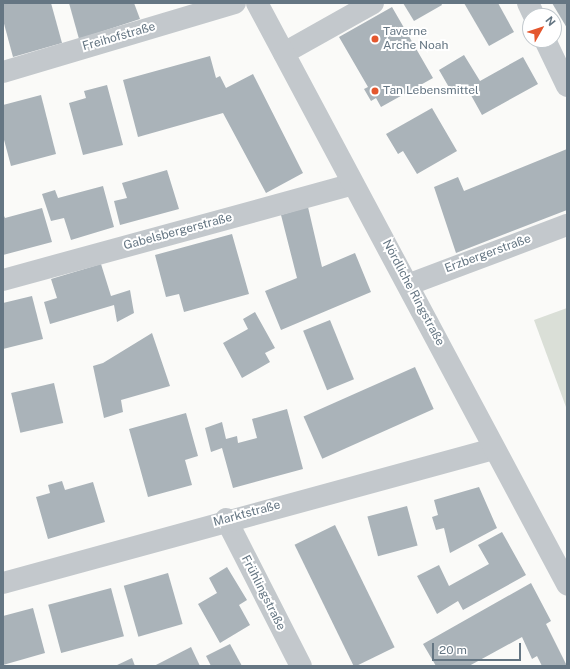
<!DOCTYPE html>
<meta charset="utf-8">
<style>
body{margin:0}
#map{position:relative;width:570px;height:669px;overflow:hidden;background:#fafaf8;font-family:"Public Sans",sans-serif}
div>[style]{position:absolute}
.green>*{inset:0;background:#dadfd7}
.building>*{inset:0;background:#aab3b9;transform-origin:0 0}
.minor>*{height:22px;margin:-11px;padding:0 11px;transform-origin:11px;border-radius:11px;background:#c3c8cc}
.tertiary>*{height:22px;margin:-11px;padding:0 11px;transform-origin:11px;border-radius:11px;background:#c3c8cc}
.dots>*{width:11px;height:11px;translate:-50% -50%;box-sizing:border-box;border:2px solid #fff;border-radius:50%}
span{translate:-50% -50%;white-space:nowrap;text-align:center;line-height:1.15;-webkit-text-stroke:4px #fff;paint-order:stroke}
.poi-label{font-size:12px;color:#657683}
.left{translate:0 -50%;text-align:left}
.street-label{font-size:12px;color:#657683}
.frame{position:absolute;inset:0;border:4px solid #657683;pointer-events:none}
.north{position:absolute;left:522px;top:8px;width:40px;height:40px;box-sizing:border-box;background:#fff;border:1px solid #c1c8cd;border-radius:50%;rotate:51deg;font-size:11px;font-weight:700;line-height:16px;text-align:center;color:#657683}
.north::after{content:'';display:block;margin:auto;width:14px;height:18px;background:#e4572e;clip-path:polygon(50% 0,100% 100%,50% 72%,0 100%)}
.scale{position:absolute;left:432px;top:643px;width:89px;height:18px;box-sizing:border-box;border:2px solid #657683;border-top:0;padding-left:5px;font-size:12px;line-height:14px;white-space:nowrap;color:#657683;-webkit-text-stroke:3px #fff;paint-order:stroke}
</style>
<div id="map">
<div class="green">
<div style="clip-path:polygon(567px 308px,567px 407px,566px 407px,534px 320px)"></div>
</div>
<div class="building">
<div style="clip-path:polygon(3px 3px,51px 3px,62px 43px,13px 57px,3px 20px)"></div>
<div style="clip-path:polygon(69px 3px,134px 3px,140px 19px,79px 39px)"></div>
<div style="clip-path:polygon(403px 3px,441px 3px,442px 5px,414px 21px)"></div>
<div style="clip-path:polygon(464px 3px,498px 3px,514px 32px,489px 46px)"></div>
<div style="clip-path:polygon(552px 3px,567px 3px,567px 28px)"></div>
<div style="clip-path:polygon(392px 7px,433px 78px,381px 107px,376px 98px,371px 101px,364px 89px,368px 87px,339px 37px)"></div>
<div style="clip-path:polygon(464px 55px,480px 81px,523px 57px,538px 84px,482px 115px,467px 88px,454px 96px,439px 70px)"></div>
<div style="clip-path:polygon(210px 56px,216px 78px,220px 76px,226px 88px,253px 74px,303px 173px,266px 193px,223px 113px,138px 137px,123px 80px)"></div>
<div style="clip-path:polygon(107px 85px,123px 145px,83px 155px,69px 103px,86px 98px,84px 91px)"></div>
<div style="clip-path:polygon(41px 95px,56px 154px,11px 166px,3px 136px,3px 105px)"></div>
<div style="clip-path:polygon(432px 108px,457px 151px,417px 174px,403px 151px,398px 154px,386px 134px)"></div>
<div style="clip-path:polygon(567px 149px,567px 210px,456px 253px,434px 187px,458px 177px,464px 191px)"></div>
<div style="clip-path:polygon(167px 170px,179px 209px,120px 225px,114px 201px,127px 198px,122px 183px)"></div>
<div style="clip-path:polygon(103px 186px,114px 227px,71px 240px,64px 218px,51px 221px,42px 194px,55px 190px,58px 198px)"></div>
<div style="clip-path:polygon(308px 207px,322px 267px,355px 253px,371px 292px,281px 330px,265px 291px,297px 278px,281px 215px)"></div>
<div style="clip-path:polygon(42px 208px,52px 242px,3px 255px,3px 214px,5px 218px)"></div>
<div style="clip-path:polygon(232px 234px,249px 294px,184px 312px,179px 294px,166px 297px,155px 255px)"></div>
<div style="clip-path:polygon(101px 264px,111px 296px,130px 290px,134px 313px,117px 322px,114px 305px,50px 324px,44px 302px,57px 298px,51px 279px)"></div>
<div style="clip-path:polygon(32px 296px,43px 339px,3px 349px,3px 303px)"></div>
<div style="clip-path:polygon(255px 312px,275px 348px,265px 353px,270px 362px,242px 378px,223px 343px,248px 329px,243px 319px)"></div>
<div style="left:330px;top:320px;width:64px;height:29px;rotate:68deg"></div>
<div style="clip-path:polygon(152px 333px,170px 386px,121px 400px,123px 412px,104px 418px,93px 366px,103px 363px)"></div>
<div style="left:415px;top:367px;width:46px;height:122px;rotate:66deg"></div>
<div style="left:54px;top:383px;width:41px;height:44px;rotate:77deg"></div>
<div style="clip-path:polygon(287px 409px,303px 469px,233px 488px,222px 448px,211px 452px,205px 428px,222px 422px,226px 439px,237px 436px,238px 443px,257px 438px,252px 419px)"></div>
<div style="clip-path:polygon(186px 413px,198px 456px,185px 460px,192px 485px,148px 497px,129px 429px)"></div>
<div style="clip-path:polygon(62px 481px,65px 490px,93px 482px,105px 522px,48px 539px,36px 497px,50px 493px,48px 485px)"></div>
<div style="clip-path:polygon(479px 487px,497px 528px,450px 553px,444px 528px,436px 530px,432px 517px,438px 515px,434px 500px)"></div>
<div style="left:407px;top:506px;width:41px;height:41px;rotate:75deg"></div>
<div style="left:335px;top:525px;width:136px;height:45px;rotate:64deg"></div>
<div style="clip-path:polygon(502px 532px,526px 575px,463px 610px,458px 601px,437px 614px,417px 576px,439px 565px,449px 586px,489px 564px,478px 545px)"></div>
<div style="clip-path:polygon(227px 567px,247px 600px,239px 605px,250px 625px,220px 643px,198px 604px,217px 593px,209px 578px)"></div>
<div style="left:168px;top:573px;width:53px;height:46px;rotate:74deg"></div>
<div style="clip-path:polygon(531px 583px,551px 621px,546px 624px,567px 666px,542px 666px,537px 656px,532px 659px,522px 637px,469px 666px,436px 666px,423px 644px)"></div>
<div style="left:111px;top:588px;width:50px;height:65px;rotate:75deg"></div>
<div style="clip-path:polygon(33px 608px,45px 653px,3px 665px,3px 616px)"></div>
<div style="clip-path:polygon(230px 644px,242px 666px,211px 666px,206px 656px)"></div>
<div style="clip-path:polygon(191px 647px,200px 666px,154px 666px)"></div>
<div style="clip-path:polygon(132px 658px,135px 666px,115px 666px)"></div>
</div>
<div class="minor">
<div style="left:528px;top:3px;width:14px;rotate:65deg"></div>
<div style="left:545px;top:40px;width:51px;rotate:64.4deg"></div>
<div style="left:284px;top:53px;width:102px;rotate:-29.3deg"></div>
<div style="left:3px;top:72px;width:242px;rotate:-16.6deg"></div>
<div style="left:3px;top:280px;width:363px;rotate:-15.3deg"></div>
<div style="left:410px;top:284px;width:168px;rotate:-20.6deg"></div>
<div style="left:226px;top:519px;width:165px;rotate:63deg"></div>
<div style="left:3px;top:583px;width:508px;rotate:-15.29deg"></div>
</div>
<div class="tertiary">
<div style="left:257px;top:3px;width:659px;rotate:61.92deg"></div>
</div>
<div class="dots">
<div style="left:375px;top:39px;background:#e4572e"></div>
<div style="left:375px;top:91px;background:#e4572e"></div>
</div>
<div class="poi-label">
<span class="left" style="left:383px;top:39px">Taverne<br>Arche Noah</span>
<span class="left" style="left:383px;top:91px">Tan Lebensmittel</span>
</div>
<div class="street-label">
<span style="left:119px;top:37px;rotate:-16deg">Freihofstraße</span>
<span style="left:178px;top:232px;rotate:-15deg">Gabelsbergerstraße</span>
<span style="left:488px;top:254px;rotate:-20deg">Erzbergerstraße</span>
<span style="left:413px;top:293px;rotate:62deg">Nördliche Ringstraße</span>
<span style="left:247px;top:514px;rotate:-15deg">Marktstraße</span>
<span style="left:263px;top:593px;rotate:63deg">Frühlingstraße</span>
</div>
<div class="frame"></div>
<div class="north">N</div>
<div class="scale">20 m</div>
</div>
